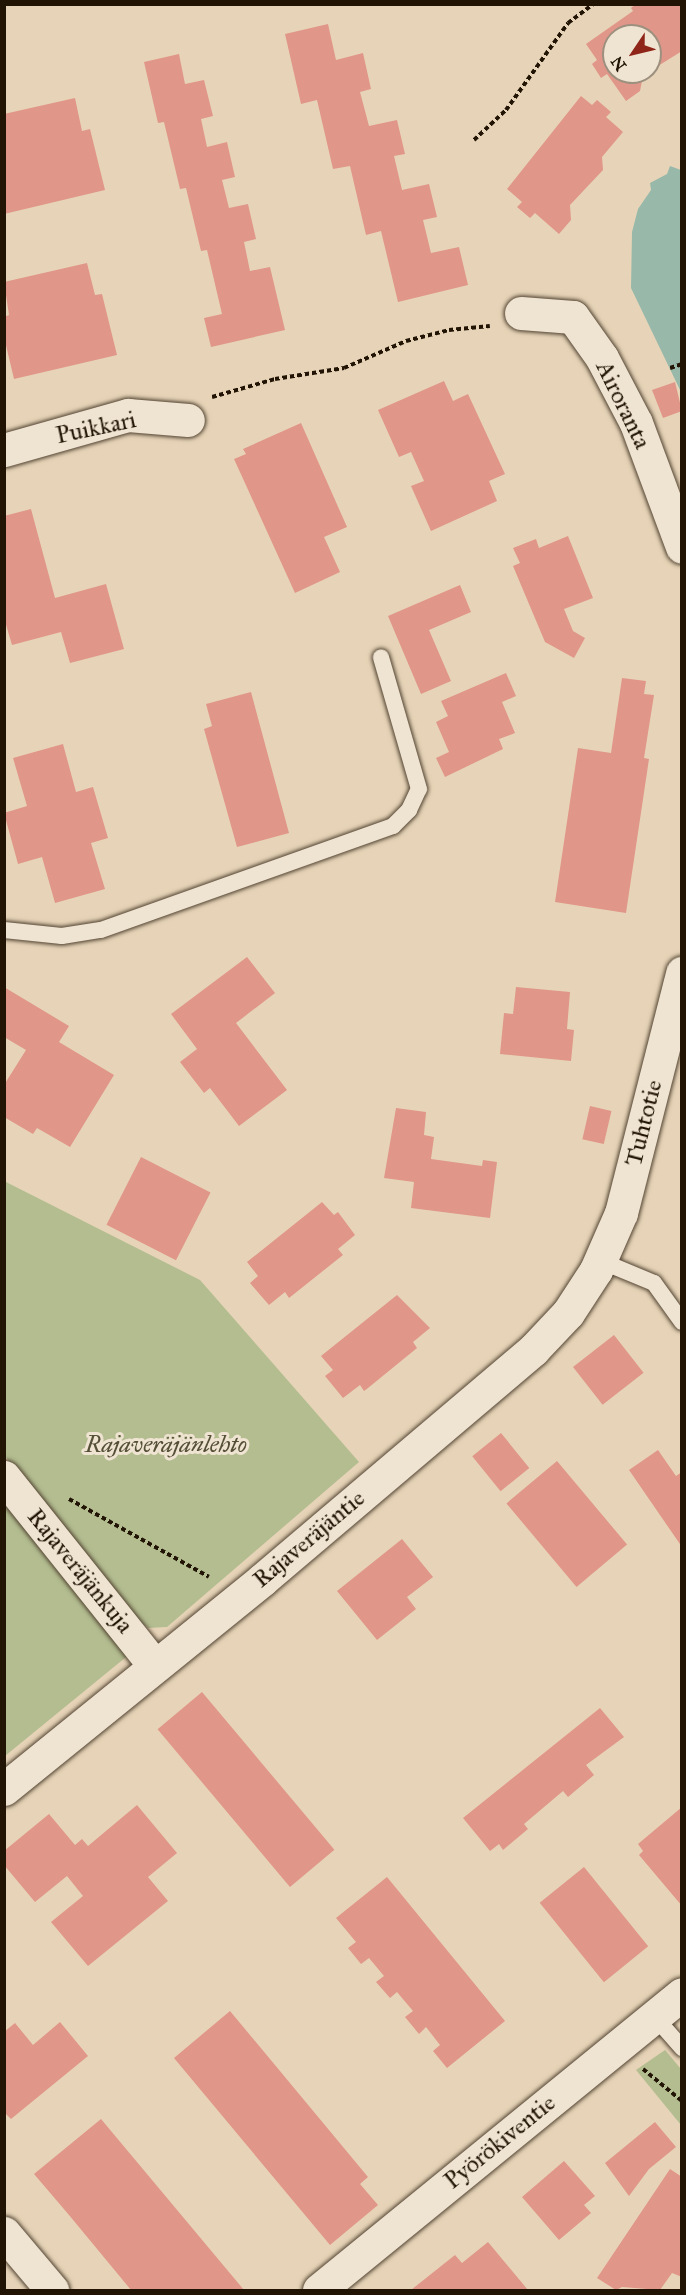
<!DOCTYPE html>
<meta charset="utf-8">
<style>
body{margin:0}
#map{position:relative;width:686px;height:2295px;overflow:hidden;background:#e7d4b8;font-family:"IM FELL Great Primer",serif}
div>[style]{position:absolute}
.green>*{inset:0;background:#b3bd90}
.water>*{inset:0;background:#98b9a9}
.building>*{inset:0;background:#e09688;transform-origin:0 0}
.path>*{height:4px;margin-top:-2px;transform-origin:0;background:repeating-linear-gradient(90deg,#211405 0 4.5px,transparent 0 7.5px)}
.roads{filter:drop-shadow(0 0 2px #524432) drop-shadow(0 0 2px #524432)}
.service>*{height:16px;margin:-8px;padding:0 8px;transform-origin:8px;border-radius:8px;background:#efe3d1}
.minor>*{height:33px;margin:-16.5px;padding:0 16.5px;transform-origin:16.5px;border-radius:16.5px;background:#efe3d1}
span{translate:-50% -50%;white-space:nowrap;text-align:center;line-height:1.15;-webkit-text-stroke:6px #efe3d1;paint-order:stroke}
.street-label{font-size:24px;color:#211405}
.park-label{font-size:24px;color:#544f36;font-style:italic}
.frame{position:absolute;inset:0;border:6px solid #211405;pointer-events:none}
.north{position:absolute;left:602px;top:24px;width:60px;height:60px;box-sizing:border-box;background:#efe3d1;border:2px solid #9d907f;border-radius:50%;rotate:235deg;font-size:16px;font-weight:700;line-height:24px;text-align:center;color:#211405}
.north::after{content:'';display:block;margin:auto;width:21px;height:27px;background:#8f2418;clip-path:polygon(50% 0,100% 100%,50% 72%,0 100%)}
</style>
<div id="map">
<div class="green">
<div style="clip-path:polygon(4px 1181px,200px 1280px,359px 1462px,167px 1627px,148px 1628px,128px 1612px,5px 1456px)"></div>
<div style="clip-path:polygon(4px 1498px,131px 1653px,5px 1756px,4px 1756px)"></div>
<div style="clip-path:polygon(665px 2050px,681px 2069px,681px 2125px,636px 2070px)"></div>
</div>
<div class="water">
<div style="clip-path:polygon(670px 166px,681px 170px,681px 392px,631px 288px,632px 232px,638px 209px,651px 190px,650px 183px,667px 174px)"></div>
</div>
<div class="building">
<div style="clip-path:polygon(636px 4px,682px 4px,682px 51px,650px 71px,650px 36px,614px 36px,614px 72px,649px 72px,643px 76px,640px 91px,626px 101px,607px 74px,601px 78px,592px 64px,597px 60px,586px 44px,633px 11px,631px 8px)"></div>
<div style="clip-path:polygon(328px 24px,336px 60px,363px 53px,371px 89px,360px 92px,369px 126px,397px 120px,405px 154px,394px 156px,402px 190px,429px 184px,437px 217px,423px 220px,431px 253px,459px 247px,468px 285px,398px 302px,381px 231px,366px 235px,350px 166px,333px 169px,317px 100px,301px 104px,285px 34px)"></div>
<div style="clip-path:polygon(179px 54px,185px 84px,204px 80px,213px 116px,201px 119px,207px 147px,227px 142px,235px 177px,222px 180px,229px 208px,248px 204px,256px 239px,244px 242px,250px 271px,270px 267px,285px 330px,211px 347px,204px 318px,222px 314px,207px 250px,201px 251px,186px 188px,180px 189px,164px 122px,158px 123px,144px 62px)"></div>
<div style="clip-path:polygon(581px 96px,592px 105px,597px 100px,611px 112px,606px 117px,623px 132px,602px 157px,603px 170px,570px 205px,571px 220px,559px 234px,535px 213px,530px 218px,517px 207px,522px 202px,507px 189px)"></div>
<div style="clip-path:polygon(75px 98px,82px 131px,90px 129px,105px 190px,4px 214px,4px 114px)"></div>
<div style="clip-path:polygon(87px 263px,95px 295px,102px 294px,117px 355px,14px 379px,4px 337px,4px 317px,9px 315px,4px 282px)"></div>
<div style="clip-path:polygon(444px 381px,453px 401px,468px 394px,505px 474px,489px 481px,497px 501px,431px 531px,411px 486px,424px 481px,411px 452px,399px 457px,378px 410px)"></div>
<div style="clip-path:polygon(675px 382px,682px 411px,663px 418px,652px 390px)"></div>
<div style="clip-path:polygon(301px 423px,347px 527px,324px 537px,340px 572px,295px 593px,234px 459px,246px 454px,243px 449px)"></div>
<div style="clip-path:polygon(31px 509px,55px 598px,106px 584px,124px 649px,70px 663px,61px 632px,12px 645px,4px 618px,4px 516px)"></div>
<div style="clip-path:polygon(568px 536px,593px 598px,564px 609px,573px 631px,585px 638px,574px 658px,545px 642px,513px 566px,520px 563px,513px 548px,536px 539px,539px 548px)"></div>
<div style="clip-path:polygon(460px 585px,471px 612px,429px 630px,451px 681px,421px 694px,388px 616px)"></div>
<div style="clip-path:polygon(506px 673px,516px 696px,502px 702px,515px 733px,499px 739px,503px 749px,445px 777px,436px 758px,449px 752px,436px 722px,448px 716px,441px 701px)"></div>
<div style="clip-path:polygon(622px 678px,646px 681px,644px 694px,654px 695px,644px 758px,649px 759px,626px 913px,555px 902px,578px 748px,611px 753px)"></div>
<div style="clip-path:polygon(251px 692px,289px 833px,237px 847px,204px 729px,212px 726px,206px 704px)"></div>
<div style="clip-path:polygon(63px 744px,76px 792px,93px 787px,108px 838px,91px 843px,105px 889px,55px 903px,42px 857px,18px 864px,4px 813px,27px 806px,13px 758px)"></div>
<div style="clip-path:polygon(247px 957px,275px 993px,236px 1023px,287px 1090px,239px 1126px,210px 1088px,204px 1093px,180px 1062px,197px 1049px,171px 1014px)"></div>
<div style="clip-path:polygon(4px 987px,69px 1026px,59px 1042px,114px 1075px,70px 1147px,37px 1128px,33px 1134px,4px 1117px,4px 1085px,26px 1050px,4px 1037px)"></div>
<div style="clip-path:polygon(516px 987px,570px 992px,567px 1029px,574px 1030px,571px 1061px,500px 1054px,504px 1013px,513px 1014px)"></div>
<div style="left:590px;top:1106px;width:22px;height:34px;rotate:13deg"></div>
<div style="clip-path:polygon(396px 1108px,426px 1112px,424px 1135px,434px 1137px,431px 1159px,482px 1166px,483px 1160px,497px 1162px,490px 1218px,411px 1208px,414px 1182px,384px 1178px)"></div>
<div style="left:141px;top:1157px;width:78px;height:76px;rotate:27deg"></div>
<div style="clip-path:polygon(322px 1202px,334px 1215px,338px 1212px,355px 1235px,338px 1249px,343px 1255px,289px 1298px,285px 1292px,269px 1305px,250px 1283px,258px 1276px,247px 1262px)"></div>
<div style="clip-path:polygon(397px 1295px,430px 1328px,413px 1342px,417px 1348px,368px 1388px,364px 1391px,360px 1385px,343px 1398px,325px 1376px,333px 1370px,321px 1356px)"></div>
<div style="left:614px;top:1335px;width:48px;height:52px;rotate:52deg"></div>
<div style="left:501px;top:1433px;width:45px;height:37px;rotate:51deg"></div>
<div style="clip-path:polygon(658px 1450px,676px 1476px,682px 1472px,682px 1547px,629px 1470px)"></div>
<div style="left:557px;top:1461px;width:109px;height:66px;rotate:50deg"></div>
<div style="clip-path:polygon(402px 1539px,433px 1577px,407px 1597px,416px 1609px,377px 1640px,337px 1591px)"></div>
<div style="left:202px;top:1692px;width:206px;height:58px;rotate:50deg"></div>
<div style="clip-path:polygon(600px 1708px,624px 1737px,586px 1765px,594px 1775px,568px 1797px,563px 1791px,524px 1824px,528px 1829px,503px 1850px,499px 1844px,490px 1851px,463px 1818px)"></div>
<div style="clip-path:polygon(137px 1805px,177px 1853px,148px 1877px,168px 1901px,88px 1966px,51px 1922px,83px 1896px,67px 1876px,35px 1902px,4px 1865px,4px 1851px,49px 1814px,75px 1845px,82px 1839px,88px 1846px)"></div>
<div style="clip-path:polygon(682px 1807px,682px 1906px,639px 1855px,643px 1851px,638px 1844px)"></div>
<div style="left:584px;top:1867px;width:102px;height:57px;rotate:51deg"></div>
<div style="clip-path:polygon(387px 1877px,505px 2021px,447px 2068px,433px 2051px,440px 2045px,426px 2027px,419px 2034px,405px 2017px,413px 2011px,397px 1992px,390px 1998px,376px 1982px,384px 1976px,369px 1958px,361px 1964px,348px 1948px,356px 1942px,336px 1918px)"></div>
<div style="clip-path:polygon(230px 2011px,368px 2177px,360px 2184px,378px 2205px,330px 2245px,174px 2058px)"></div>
<div style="clip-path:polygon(60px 2022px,88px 2056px,11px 2119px,4px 2112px,4px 2032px,15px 2023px,33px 2045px)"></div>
<div style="clip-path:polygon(101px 2119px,244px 2290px,131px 2290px,69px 2215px,34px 2174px)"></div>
<div style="clip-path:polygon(655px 2122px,676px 2147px,649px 2169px,629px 2196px,605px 2163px)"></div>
<div style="clip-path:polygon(564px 2161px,595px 2196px,584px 2205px,591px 2213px,559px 2240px,522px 2197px)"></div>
<div style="clip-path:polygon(670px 2169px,682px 2177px,682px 2277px,672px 2273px,660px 2290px,622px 2287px,616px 2290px,597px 2278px)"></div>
<div style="clip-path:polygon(488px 2242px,528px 2290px,411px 2290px,455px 2255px,462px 2263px)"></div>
</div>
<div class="path">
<div style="left:474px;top:140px;width:44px;rotate:-43.2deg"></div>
<div style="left:506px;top:110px;width:107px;rotate:-54.5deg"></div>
<div style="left:568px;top:23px;width:31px;rotate:-37deg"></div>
<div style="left:670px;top:368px;width:13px;rotate:-18deg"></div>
<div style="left:212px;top:397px;width:66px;rotate:-15.9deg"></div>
<div style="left:275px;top:379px;width:70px;rotate:-9.1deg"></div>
<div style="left:344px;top:368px;width:68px;rotate:-23.5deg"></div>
<div style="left:406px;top:341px;width:44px;rotate:-14.3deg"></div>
<div style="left:449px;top:330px;width:41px;rotate:-5.6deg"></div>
<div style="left:69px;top:1499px;width:160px;rotate:29.1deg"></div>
<div style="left:643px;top:2069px;width:50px;rotate:39.4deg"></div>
</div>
<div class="roads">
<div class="service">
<div style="left:4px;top:930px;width:58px;rotate:5.9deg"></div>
<div style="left:62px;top:936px;width:39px;rotate:-9deg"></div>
<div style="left:101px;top:930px;width:310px;rotate:-19.6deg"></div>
<div style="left:393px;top:826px;width:23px;rotate:-45deg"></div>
<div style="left:409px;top:810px;width:23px;rotate:-65deg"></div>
<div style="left:419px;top:789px;width:137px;rotate:-106.1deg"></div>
<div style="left:601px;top:1261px;width:57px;rotate:22.5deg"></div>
<div style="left:654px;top:1283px;width:48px;rotate:54.3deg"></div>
<div style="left:654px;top:2016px;width:43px;rotate:48.8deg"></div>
</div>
<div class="minor">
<div style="left:521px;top:313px;width:52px;rotate:4.4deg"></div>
<div style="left:573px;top:317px;width:50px;rotate:54.7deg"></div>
<div style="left:602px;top:358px;width:73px;rotate:62.4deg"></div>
<div style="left:636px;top:423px;width:132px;rotate:69.6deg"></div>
<div style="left:4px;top:450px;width:129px;rotate:-15.8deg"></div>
<div style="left:128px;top:415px;width:60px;rotate:4.8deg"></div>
<div style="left:4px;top:1477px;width:242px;rotate:51.4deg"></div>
<div style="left:4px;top:1789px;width:333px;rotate:-39deg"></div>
<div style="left:263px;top:1579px;width:354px;rotate:-40.3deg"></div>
<div style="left:533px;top:1350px;width:51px;rotate:-46.6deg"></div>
<div style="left:568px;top:1313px;width:51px;rotate:-56.9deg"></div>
<div style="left:596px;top:1270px;width:62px;rotate:-66.3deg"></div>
<div style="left:621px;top:1213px;width:248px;rotate:-75.7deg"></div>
<div style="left:4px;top:2233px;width:75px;rotate:49.9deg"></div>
<div style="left:319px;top:2290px;width:468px;rotate:-39.2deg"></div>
</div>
</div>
<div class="street-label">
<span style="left:623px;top:405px;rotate:64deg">Airoranta</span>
<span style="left:96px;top:428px;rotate:-12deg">Puikkari</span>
<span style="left:644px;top:1123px;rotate:-76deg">Tuhtotie</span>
<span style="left:309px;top:1539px;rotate:-40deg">Rajaveräjäntie</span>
<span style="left:80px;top:1571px;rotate:51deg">Rajaveräjänkuja</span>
<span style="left:500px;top:2142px;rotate:-39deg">Pyörökiventie</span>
</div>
<div class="park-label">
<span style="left:166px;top:1445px">Rajaveräjänlehto</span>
</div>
<div class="frame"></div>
<div class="north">N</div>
</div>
